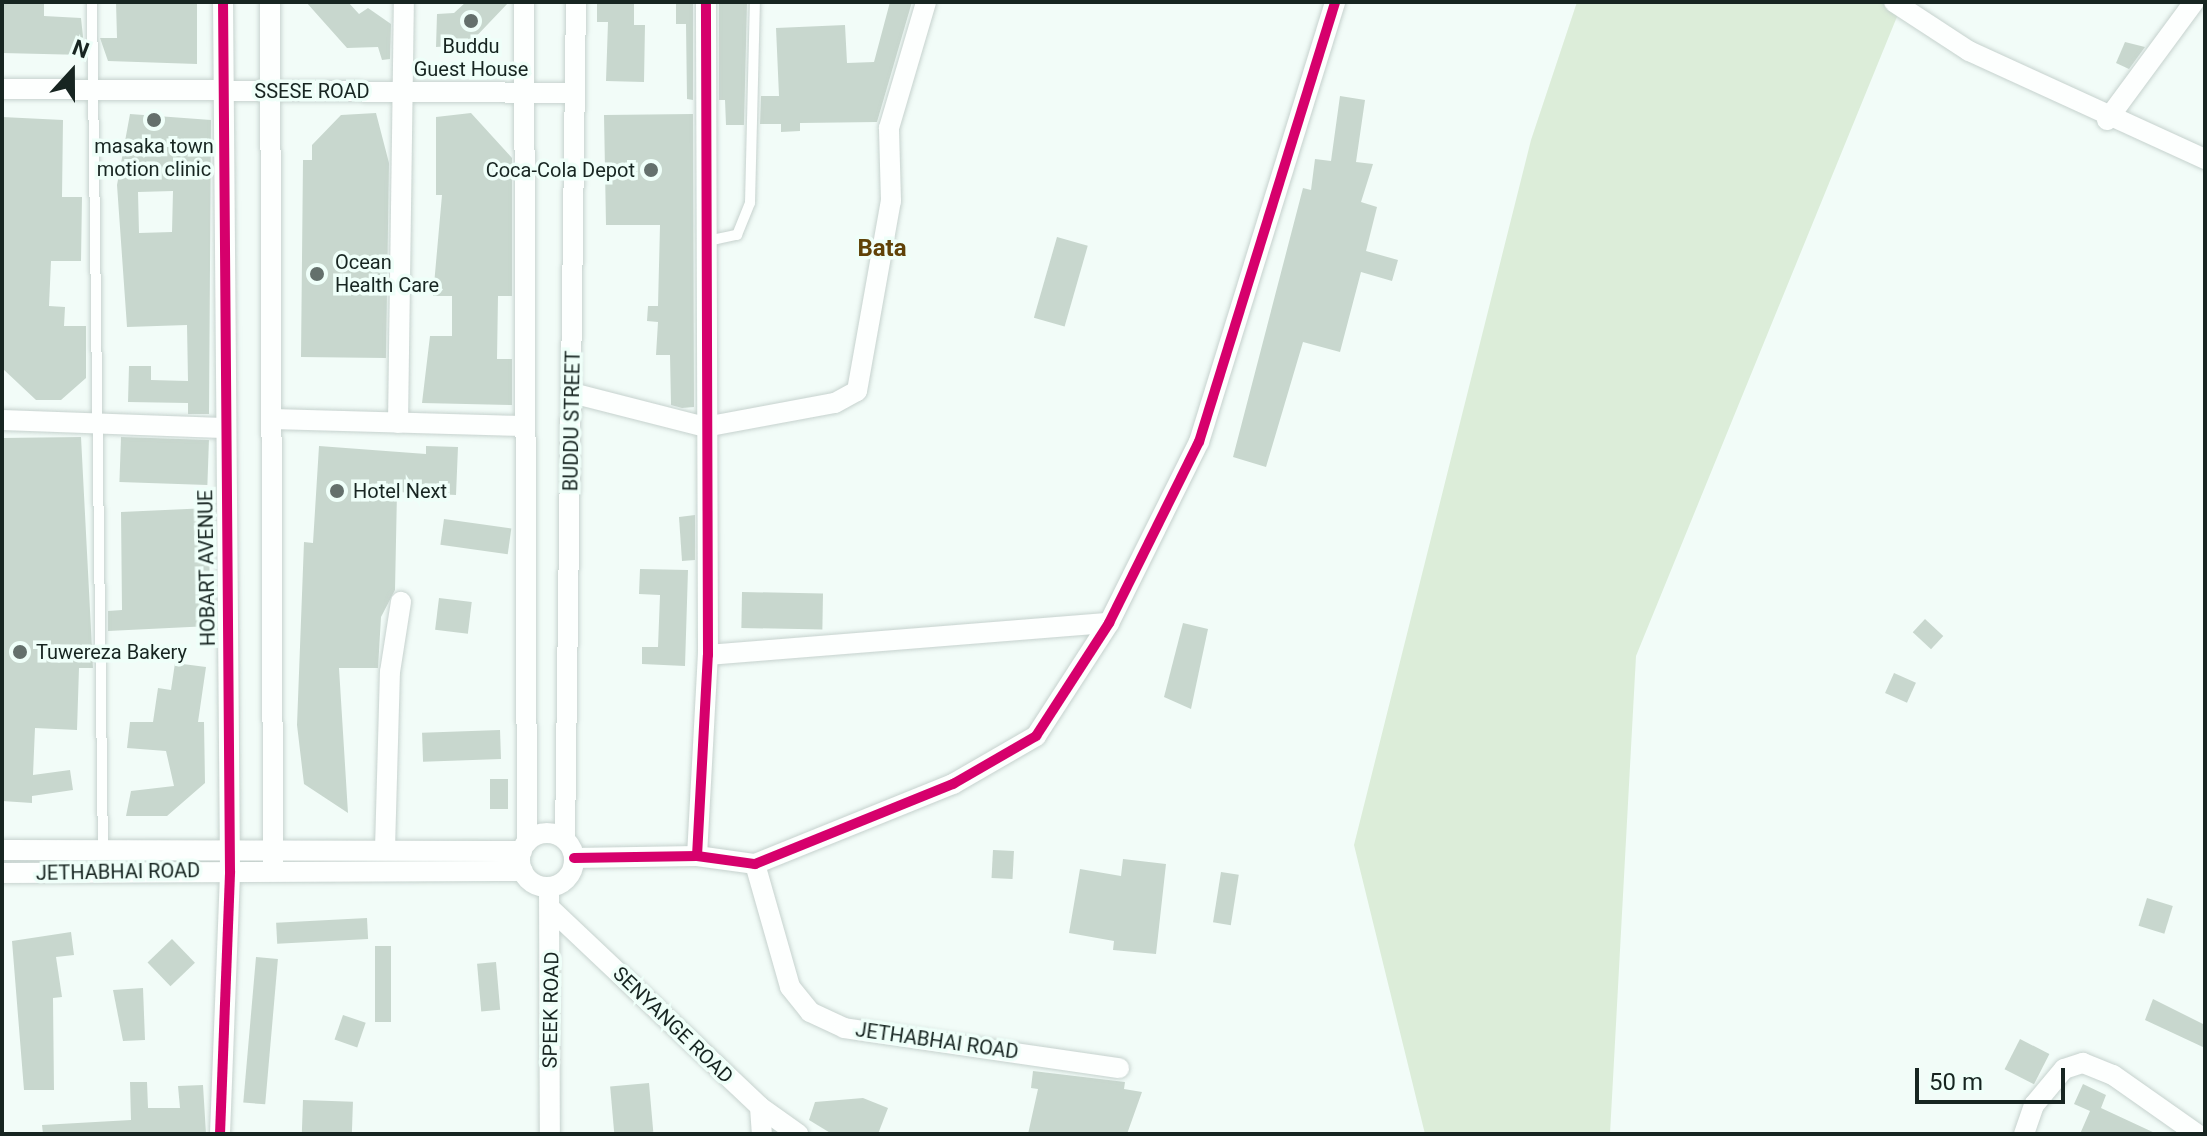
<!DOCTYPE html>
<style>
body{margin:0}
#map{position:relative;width:2207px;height:1136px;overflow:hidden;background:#f2fcf8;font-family:Roboto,sans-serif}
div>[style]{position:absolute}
.green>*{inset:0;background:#dcedd9}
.building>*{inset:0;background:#c8d7ce;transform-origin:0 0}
.roads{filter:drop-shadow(0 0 2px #c6d2ce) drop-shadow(0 0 2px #c6d2ce)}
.lane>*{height:10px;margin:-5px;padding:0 5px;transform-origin:5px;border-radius:5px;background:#fdfffe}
.street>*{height:20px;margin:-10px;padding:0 10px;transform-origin:10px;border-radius:10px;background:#fdfffe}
.street>.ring{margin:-10px;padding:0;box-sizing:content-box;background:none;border:20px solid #fdfffe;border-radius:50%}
.cycleway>*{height:10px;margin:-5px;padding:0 5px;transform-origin:5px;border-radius:5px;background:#d6006c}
.dots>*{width:22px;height:22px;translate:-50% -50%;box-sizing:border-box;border:4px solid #effff9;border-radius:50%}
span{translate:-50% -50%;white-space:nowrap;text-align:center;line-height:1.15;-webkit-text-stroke:7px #effff9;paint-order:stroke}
.poi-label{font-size:20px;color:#172521}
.right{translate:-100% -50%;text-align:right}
.left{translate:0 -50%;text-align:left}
.street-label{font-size:20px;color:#172521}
.quarter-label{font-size:24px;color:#604208;font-weight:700}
.frame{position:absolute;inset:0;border:4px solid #172521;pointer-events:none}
.north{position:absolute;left:32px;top:32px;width:80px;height:80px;-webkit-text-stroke:6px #effff9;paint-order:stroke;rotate:21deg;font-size:22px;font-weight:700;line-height:32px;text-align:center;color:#172521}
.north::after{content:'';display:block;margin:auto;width:28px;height:36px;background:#172521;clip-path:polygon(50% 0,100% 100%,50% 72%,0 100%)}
.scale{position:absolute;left:1915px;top:1068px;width:150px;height:36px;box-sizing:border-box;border:4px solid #172521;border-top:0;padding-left:10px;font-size:24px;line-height:28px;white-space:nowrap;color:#172521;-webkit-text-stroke:6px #effff9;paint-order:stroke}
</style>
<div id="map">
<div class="green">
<div style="clip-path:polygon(1577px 2px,1903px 2px,1636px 656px,1610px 1134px,1425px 1134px,1354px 845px,1531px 140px)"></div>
</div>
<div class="building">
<div style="clip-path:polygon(2px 2px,44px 2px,44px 16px,81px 18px,85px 55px,2px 53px)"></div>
<div style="clip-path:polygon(116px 2px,197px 2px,197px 64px,108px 61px,100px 38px,117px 38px)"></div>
<div style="clip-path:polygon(306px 2px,348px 2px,359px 14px,368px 8px,391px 24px,390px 59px,382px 60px,378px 47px,347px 48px)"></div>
<div style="clip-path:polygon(466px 2px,509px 2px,468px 45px,436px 47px,437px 14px,454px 13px)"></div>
<div style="clip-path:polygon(597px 2px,634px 2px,634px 25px,645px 25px,644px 82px,606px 81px,608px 22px,597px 22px)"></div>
<div style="clip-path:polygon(676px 2px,693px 2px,693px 100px,687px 99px,686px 24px,676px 24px)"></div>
<div style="clip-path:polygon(890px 2px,912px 2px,877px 122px,800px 123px,800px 131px,781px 132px,781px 124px,760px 124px,761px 96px,779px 96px,776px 28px,845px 25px,847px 63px,874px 62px)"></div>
<div style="clip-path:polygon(719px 3px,747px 3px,744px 125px,726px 125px,725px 100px,719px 100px)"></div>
<div style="clip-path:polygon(2125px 42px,2145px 47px,2129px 69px,2116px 63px)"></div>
<div style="clip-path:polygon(1340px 96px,1365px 100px,1356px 162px,1373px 164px,1361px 202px,1377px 207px,1366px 251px,1398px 260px,1392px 281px,1361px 272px,1340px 352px,1303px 342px,1266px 467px,1233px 457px,1303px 188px,1311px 190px,1315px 159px,1331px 161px)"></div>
<div style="clip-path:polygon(376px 113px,389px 163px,386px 358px,301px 357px,303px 160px,312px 160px,312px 145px,341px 115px)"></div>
<div style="clip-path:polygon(471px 113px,512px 158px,512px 296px,498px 296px,497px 359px,512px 359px,512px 405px,422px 403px,430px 336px,452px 336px,452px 296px,433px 296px,442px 195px,436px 195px,436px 117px)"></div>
<div style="clip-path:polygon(evenodd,130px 114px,211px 120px,209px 414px,188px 414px,188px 403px,128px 402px,129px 366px,151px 366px,151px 380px,188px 381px,187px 325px,127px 327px,117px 185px,130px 114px,173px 191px,172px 232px,139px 233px,138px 192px,173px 191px)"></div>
<div style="clip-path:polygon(693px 114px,694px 407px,682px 408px,671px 405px,670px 355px,656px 355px,658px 322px,647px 321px,648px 306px,658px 306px,660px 225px,606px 225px,604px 115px)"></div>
<div style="clip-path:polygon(2px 117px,63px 120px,62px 197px,82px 197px,81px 261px,51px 261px,49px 306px,65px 307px,64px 326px,86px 326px,86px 378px,61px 400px,36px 400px,2px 368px)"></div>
<div style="left:1057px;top:237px;width:32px;height:84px;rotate:16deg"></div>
<div style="clip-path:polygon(81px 437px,93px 668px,79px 668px,77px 730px,35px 728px,33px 775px,70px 770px,73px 790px,32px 796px,32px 803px,2px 801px,2px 438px)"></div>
<div style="left:121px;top:437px;width:88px;height:45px;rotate:2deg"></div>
<div style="clip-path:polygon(319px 446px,426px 454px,426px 446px,458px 447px,456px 495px,397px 492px,395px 590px,381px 617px,378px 668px,339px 668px,348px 813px,304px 784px,297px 725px,304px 542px,313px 543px)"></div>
<div style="clip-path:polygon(209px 508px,210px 626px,108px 631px,108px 611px,122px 610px,121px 512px)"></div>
<div style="clip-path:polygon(695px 515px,695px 560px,682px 561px,679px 517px)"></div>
<div style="left:444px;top:519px;width:68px;height:26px;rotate:8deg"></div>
<div style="clip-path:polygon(640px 569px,688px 570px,685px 666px,642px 664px,642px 647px,658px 647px,660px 595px,639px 594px)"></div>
<div style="left:742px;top:592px;width:81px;height:36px;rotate:1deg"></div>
<div style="left:439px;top:598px;width:33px;height:32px;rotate:7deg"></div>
<div style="left:1925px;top:619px;width:25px;height:18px;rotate:43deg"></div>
<div style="clip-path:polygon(1183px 623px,1208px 629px,1191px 709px,1164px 697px)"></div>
<div style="clip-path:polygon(175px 663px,206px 667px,198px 722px,204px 722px,205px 783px,167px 816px,126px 816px,131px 791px,174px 786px,166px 751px,127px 748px,130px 722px,153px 722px,158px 688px,171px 690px)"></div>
<div style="left:1894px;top:673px;width:24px;height:22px;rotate:24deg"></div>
<div style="left:500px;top:730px;width:29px;height:78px;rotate:88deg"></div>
<div style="left:508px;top:779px;width:30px;height:18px;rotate:90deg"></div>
<div style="left:993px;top:850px;width:21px;height:28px;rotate:3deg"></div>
<div style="clip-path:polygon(1123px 859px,1166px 864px,1156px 954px,1113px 950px,1114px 941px,1069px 933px,1080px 869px,1121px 876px)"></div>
<div style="left:1221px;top:872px;width:18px;height:51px;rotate:9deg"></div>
<div style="left:2147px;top:898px;width:27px;height:29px;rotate:17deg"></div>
<div style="left:367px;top:918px;width:21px;height:91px;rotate:87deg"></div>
<div style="clip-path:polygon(71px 932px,74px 955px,56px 957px,62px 997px,53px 998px,54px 1090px,24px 1090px,12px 941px)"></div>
<div style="left:172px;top:939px;width:33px;height:34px;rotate:46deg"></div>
<div style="left:375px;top:946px;width:16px;height:76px"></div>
<div style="left:256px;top:957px;width:22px;height:146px;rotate:5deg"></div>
<div style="left:496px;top:962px;width:48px;height:19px;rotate:85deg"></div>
<div style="clip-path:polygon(143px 988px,145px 1040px,123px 1041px,113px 990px)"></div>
<div style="clip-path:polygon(2153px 999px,2205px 1025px,2205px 1048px,2145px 1020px)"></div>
<div style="left:343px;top:1015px;width:24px;height:26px;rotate:19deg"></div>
<div style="left:2020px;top:1039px;width:33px;height:34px;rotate:27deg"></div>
<div style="clip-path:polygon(1033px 1071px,1125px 1082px,1124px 1089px,1142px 1092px,1127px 1134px,1028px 1134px,1038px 1089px,1031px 1088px)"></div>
<div style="clip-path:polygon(130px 1082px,147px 1082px,148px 1108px,180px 1108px,178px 1086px,203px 1085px,206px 1134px,43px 1134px,42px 1125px,131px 1120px)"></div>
<div style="left:649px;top:1083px;width:49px;height:39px;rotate:85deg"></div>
<div style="clip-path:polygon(2083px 1084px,2106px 1095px,2101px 1108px,2157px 1134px,2080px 1134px,2090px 1111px,2074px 1104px)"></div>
<div style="clip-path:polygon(863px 1098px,888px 1108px,878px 1134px,832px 1134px,809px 1120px,815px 1102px)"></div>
<div style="left:303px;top:1100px;width:50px;height:34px;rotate:2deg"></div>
</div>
<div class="roads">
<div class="lane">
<div style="left:92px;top:2px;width:847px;rotate:89.26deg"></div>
<div style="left:703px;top:242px;width:35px;rotate:-12deg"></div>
<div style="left:737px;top:235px;width:35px;rotate:-68deg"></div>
<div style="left:750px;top:203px;width:201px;rotate:-88.6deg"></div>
</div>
<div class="street">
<div style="left:270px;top:2px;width:869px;rotate:89.8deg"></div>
<div style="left:524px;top:2px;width:840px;rotate:89.8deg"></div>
<div style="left:1894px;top:2px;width:90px;rotate:33.2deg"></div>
<div style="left:1969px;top:51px;width:260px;rotate:24.6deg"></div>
<div style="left:2px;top:89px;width:573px;rotate:0.4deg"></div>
<div style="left:2107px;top:120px;width:147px;rotate:-53.6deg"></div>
<div style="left:572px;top:393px;width:137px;rotate:14.3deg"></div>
<div style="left:705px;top:427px;width:132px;rotate:-10.5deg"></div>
<div style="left:835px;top:403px;width:25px;rotate:-29deg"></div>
<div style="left:857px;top:391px;width:193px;rotate:-79.9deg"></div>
<div style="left:891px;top:201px;width:73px;rotate:-91.6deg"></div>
<div style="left:889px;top:128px;width:131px;rotate:-73.6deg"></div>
<div style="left:272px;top:419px;width:252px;rotate:1.6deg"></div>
<div style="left:2px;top:420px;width:221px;rotate:2.1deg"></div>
<div style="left:398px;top:423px;width:421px;rotate:-89.2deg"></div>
<div style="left:708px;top:655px;width:402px;rotate:-4.6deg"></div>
<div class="ring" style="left:520px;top:833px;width:34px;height:34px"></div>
<div style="left:565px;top:839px;width:837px;rotate:-89.25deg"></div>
<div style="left:385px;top:849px;width:177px;rotate:-88.4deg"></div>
<div style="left:390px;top:672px;width:71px;rotate:-81.1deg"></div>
<div style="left:2px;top:850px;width:520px;rotate:0.11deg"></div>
<div style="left:697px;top:856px;width:201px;rotate:-86.9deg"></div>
<div style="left:708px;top:655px;width:653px;rotate:-90.18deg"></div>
<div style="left:574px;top:858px;width:123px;rotate:-0.9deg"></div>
<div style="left:697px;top:856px;width:59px;rotate:7.9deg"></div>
<div style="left:755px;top:864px;width:214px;rotate:-22deg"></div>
<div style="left:953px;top:784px;width:96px;rotate:-30deg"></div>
<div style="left:1036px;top:736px;width:135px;rotate:-57.1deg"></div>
<div style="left:1109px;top:623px;width:202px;rotate:-63.6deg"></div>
<div style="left:1199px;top:442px;width:461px;rotate:-72.8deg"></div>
<div style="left:755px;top:864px;width:128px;rotate:74.1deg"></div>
<div style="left:790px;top:987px;width:32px;rotate:51deg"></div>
<div style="left:810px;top:1012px;width:38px;rotate:25deg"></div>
<div style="left:844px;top:1028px;width:278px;rotate:8.3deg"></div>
<div style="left:2px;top:873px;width:521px;rotate:-0.22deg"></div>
<div style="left:549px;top:887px;width:247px;rotate:89.8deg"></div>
<div style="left:552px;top:910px;width:286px;rotate:43.4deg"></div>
<div style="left:760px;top:1107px;width:47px;rotate:35.4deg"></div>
<div style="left:760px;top:1107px;width:27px;rotate:86deg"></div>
<div style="left:220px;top:1134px;width:263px;rotate:-87.8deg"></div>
<div style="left:230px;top:871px;width:869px;rotate:-90.46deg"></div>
<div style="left:2024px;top:1134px;width:31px;rotate:-71deg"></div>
<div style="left:2034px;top:1105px;width:47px;rotate:-50.2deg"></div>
<div style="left:2064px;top:1069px;width:20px;rotate:-18deg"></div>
<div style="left:2083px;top:1063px;width:32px;rotate:22deg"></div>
<div style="left:2113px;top:1075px;width:103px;rotate:35.1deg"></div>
</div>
</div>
<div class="cycleway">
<div style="left:697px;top:856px;width:201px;rotate:-86.9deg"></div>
<div style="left:708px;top:655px;width:653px;rotate:-90.18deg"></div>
<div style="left:574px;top:858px;width:123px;rotate:-0.9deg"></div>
<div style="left:697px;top:856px;width:59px;rotate:7.9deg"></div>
<div style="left:755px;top:864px;width:214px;rotate:-22deg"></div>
<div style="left:953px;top:784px;width:96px;rotate:-30deg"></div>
<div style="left:1036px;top:736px;width:135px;rotate:-57.1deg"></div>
<div style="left:1109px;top:623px;width:202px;rotate:-63.6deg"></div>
<div style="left:1199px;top:442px;width:461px;rotate:-72.8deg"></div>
<div style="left:220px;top:1134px;width:263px;rotate:-87.8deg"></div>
<div style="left:230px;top:871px;width:869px;rotate:-90.46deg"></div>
</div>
<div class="dots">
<div style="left:471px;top:21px;background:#64706c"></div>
<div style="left:154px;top:120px;background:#64706c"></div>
<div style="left:651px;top:170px;background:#64706c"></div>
<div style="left:317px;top:274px;background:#64706c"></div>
<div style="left:337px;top:491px;background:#64706c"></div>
<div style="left:20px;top:652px;background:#64706c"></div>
</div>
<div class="poi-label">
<span style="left:471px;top:58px">Buddu<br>Guest House</span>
<span style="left:154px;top:158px">masaka town<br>motion clinic</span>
<span class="right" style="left:635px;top:170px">Coca-Cola Depot</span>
<span class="left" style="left:335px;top:274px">Ocean<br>Health Care</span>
<span class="left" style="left:353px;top:491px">Hotel Next</span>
<span class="left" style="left:36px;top:652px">Tuwereza Bakery</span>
</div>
<div class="street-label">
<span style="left:312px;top:91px">SSESE ROAD</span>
<span style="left:572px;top:421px;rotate:-89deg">BUDDU STREET</span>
<span style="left:207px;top:568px;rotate:-91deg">HOBART AVENUE</span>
<span style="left:118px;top:872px;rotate:-1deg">JETHABHAI ROAD</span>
<span style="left:551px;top:1010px;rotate:-89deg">SPEEK ROAD</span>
<span style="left:673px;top:1025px;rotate:44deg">SENYANGE ROAD</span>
<span style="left:937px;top:1041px;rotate:8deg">JETHABHAI ROAD</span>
</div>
<div class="quarter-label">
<span style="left:882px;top:249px">Bata</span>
</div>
<div class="frame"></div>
<div class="north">N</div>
<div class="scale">50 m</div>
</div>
